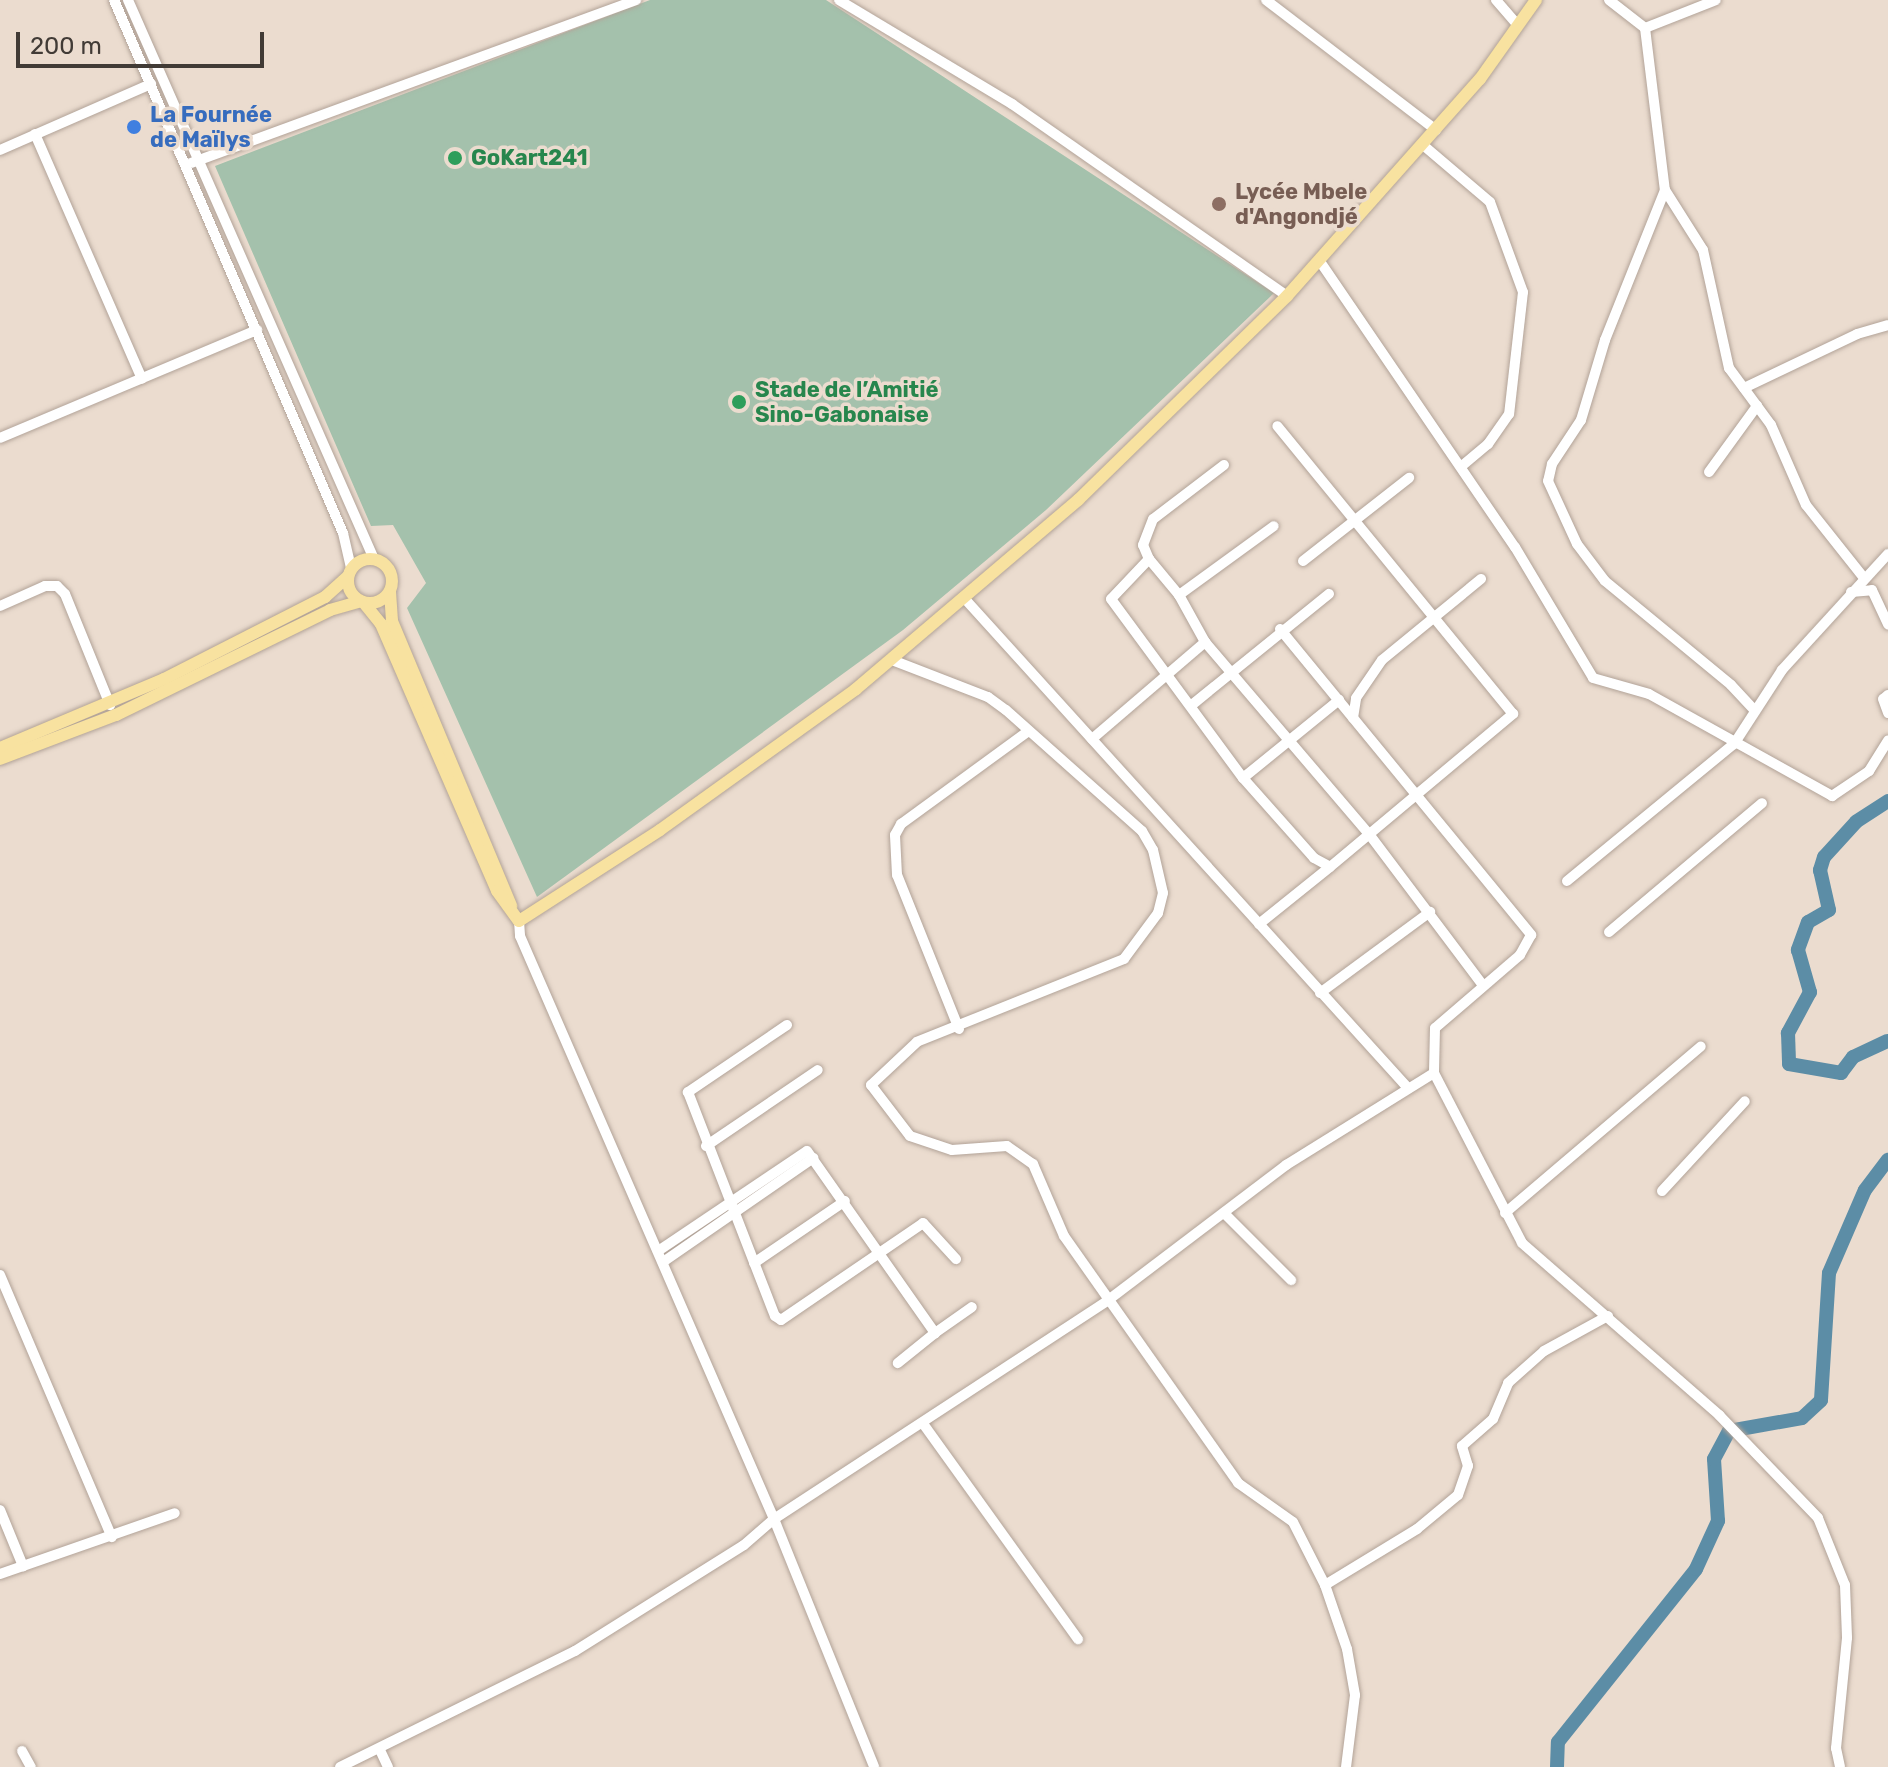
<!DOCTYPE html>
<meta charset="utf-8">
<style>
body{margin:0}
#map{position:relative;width:1888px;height:1767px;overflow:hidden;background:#ebdccf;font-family:Rubik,sans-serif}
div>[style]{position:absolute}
.green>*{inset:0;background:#a4c1ac}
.river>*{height:14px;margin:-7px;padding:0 7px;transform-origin:7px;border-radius:7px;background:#5c8da6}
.roads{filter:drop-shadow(0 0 2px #b2a398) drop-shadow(0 0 2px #b2a398)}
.minor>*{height:10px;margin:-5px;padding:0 5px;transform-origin:5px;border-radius:5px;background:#fff}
.major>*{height:12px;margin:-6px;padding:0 6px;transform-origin:6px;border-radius:6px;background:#f8e2a0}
.major>.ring{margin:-6px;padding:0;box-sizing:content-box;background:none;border:12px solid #f8e2a0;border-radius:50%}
.dots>*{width:22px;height:22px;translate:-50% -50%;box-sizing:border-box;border:4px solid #ebdccf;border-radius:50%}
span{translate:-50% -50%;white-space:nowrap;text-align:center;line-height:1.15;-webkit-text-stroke:7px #ebdccf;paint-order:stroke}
.shop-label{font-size:22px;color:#366cbe;font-weight:700}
.left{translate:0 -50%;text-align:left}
.leisure-label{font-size:22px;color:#27864d;font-weight:700}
.education-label{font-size:22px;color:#785e54;font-weight:700}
.scale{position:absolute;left:16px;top:32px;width:248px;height:36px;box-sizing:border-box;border:4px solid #413b36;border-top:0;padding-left:10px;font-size:24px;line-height:28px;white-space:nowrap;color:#413b36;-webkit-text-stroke:6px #ebdccf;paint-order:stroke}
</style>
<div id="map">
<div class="green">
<div style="clip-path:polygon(650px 0,826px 0,1274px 293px,1046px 510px,903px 630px,537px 897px,407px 608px,426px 583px,393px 525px,371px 526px,215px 166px)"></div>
</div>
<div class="river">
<div style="left:1888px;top:801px;width:38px;rotate:147deg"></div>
<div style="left:1856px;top:822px;width:47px;rotate:132.4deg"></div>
<div style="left:1824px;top:857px;width:14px;rotate:107deg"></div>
<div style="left:1820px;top:870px;width:41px;rotate:77.3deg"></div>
<div style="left:1829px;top:910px;width:24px;rotate:150deg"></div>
<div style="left:1808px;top:922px;width:30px;rotate:110deg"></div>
<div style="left:1798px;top:950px;width:44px;rotate:74.1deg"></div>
<div style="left:1810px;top:992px;width:47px;rotate:118.2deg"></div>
<div style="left:1788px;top:1033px;width:31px;rotate:88deg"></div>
<div style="left:1789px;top:1064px;width:53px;rotate:9.8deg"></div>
<div style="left:1841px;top:1073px;width:20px;rotate:-53deg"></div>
<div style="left:1853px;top:1057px;width:38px;rotate:-25deg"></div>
<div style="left:1557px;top:1767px;width:25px;rotate:-88deg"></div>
<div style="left:1558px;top:1742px;width:221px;rotate:-51.4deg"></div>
<div style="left:1696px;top:1569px;width:53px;rotate:-65.4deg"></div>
<div style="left:1718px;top:1521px;width:62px;rotate:-93.7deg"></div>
<div style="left:1714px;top:1459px;width:32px;rotate:-62deg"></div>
<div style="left:1729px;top:1431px;width:74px;rotate:-10.1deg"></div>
<div style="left:1802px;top:1418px;width:26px;rotate:-43deg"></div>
<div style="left:1821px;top:1400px;width:127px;rotate:-86.4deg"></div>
<div style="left:1829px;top:1273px;width:90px;rotate:-66.6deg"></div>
<div style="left:1865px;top:1190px;width:38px;rotate:-53deg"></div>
</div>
<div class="roads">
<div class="minor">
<div style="left:114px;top:0;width:580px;rotate:66.75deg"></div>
<div style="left:343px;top:533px;width:37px;rotate:77deg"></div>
<div style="left:128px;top:0;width:611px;rotate:66.25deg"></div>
<div style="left:839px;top:0;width:202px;rotate:31deg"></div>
<div style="left:1012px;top:104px;width:335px;rotate:34.9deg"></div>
<div style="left:1266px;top:0;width:214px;rotate:37.4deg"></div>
<div style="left:1496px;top:0;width:33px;rotate:49deg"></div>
<div style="left:1609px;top:0;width:46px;rotate:37.9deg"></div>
<div style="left:1645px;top:28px;width:163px;rotate:83deg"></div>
<div style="left:1665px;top:190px;width:162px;rotate:111.8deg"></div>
<div style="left:1605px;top:340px;width:84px;rotate:106.7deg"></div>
<div style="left:1581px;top:420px;width:53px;rotate:123.4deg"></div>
<div style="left:1552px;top:464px;width:17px;rotate:103deg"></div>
<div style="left:1548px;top:481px;width:69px;rotate:65.3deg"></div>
<div style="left:1577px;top:544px;width:46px;rotate:52.9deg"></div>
<div style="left:1605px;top:581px;width:163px;rotate:39.5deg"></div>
<div style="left:1731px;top:685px;width:35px;rotate:47deg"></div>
<div style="left:1645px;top:28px;width:76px;rotate:-21.5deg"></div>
<div style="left:35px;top:134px;width:267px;rotate:66.4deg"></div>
<div style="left:1423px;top:145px;width:88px;rotate:40.4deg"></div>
<div style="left:1490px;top:202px;width:96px;rotate:69.9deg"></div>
<div style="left:1523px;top:292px;width:123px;rotate:96.5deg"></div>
<div style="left:1509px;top:414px;width:37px;rotate:125deg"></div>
<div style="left:1488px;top:444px;width:35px;rotate:140deg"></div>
<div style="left:0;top:150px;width:165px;rotate:-23.6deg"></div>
<div style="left:191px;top:163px;width:474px;rotate:-20.1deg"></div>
<div style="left:1665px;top:190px;width:71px;rotate:57.7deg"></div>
<div style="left:1703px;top:250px;width:121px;rotate:77.6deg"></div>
<div style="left:1729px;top:368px;width:71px;rotate:53.6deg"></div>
<div style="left:1771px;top:425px;width:87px;rotate:66.4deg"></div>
<div style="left:1806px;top:505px;width:93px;rotate:51.5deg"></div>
<div style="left:1319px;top:260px;width:348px;rotate:55.7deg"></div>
<div style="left:1515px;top:547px;width:152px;rotate:59.2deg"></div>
<div style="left:1593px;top:678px;width:58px;rotate:15.9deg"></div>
<div style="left:1649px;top:694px;width:210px;rotate:29.1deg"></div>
<div style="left:1832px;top:796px;width:45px;rotate:-34deg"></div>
<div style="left:1869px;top:771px;width:36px;rotate:-58deg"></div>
<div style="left:1744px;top:388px;width:125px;rotate:-25.5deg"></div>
<div style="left:1857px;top:334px;width:32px;rotate:-16deg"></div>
<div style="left:0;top:438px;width:279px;rotate:-22.8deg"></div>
<div style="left:1224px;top:465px;width:89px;rotate:142.7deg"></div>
<div style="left:1153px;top:519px;width:28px;rotate:111deg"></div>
<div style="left:1143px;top:545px;width:15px;rotate:67deg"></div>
<div style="left:1149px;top:559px;width:47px;rotate:50.2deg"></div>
<div style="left:1179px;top:595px;width:54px;rotate:61deg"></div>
<div style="left:1205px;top:642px;width:253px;rotate:49.5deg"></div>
<div style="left:1369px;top:834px;width:188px;rotate:53deg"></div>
<div style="left:1709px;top:472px;width:82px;rotate:-54deg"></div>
<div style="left:1149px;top:559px;width:55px;rotate:133.5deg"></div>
<div style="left:1111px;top:599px;width:222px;rotate:53.6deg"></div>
<div style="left:1243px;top:778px;width:107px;rotate:48.4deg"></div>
<div style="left:1314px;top:858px;width:18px;rotate:29deg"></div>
<div style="left:1330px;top:867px;width:239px;rotate:-39.9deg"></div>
<div style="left:1513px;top:714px;width:372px;rotate:-129.3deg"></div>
<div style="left:1303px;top:561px;width:135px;rotate:-38.1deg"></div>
<div style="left:1851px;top:592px;width:21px;rotate:-5deg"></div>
<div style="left:1872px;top:590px;width:38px;rotate:65deg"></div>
<div style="left:1179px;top:595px;width:117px;rotate:-36deg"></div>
<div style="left:965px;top:599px;width:660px;rotate:47.83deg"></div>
<div style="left:0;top:606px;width:49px;rotate:-24deg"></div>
<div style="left:45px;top:586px;width:12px"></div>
<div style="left:57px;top:586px;width:11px;rotate:45deg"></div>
<div style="left:65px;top:594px;width:120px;rotate:67.9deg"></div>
<div style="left:1280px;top:629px;width:396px;rotate:50.6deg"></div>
<div style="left:1531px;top:935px;width:23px;rotate:119deg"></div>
<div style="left:1520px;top:955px;width:112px;rotate:139.3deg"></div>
<div style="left:1435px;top:1028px;width:45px;rotate:91.3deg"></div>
<div style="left:892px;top:660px;width:103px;rotate:21.1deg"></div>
<div style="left:988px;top:697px;width:22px;rotate:36deg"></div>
<div style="left:1006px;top:710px;width:182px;rotate:41.7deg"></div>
<div style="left:1142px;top:831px;width:22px;rotate:60deg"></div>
<div style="left:1153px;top:850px;width:44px;rotate:76.9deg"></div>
<div style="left:1163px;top:893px;width:21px;rotate:104deg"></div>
<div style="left:1158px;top:913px;width:57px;rotate:126.5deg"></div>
<div style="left:1124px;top:959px;width:223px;rotate:158.2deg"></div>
<div style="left:917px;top:1042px;width:63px;rotate:136.9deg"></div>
<div style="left:871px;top:1085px;width:64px;rotate:52.6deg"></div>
<div style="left:910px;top:1136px;width:44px;rotate:18.4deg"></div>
<div style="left:952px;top:1150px;width:55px;rotate:-4.2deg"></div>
<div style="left:1007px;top:1146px;width:32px;rotate:35deg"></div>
<div style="left:1033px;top:1164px;width:78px;rotate:66.7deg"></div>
<div style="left:1064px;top:1236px;width:302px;rotate:54.8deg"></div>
<div style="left:1238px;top:1483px;width:67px;rotate:35.3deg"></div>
<div style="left:1293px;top:1522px;width:71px;rotate:63.1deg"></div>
<div style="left:1325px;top:1585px;width:68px;rotate:71deg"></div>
<div style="left:1347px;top:1649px;width:47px;rotate:80.1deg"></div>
<div style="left:1355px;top:1695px;width:73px;rotate:97.1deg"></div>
<div style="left:1888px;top:695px;width:6px;rotate:141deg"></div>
<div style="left:1883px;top:699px;width:15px;rotate:70deg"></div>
<div style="left:1193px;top:704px;width:175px;rotate:-39deg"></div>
<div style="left:1353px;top:718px;width:20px;rotate:-81deg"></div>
<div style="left:1356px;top:698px;width:46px;rotate:-55.6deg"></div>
<div style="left:1382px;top:660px;width:128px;rotate:-39.3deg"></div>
<div style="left:1092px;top:739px;width:149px;rotate:-40.6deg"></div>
<div style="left:1243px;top:778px;width:124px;rotate:-39.1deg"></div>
<div style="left:1567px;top:881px;width:216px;rotate:-39.4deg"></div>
<div style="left:1734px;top:744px;width:88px;rotate:-57deg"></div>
<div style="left:1782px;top:670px;width:157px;rotate:-47.6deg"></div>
<div style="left:519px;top:921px;width:15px;rotate:86deg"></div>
<div style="left:520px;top:936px;width:636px;rotate:66.46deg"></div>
<div style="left:774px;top:1519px;width:267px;rotate:68deg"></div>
<div style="left:1259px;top:924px;width:91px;rotate:-38.8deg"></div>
<div style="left:1609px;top:932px;width:200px;rotate:-40.1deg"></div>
<div style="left:1320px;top:993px;width:137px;rotate:-36.4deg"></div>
<div style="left:787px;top:1025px;width:120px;rotate:145.9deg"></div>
<div style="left:688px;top:1092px;width:240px;rotate:68.8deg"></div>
<div style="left:775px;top:1316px;width:7px;rotate:34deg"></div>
<div style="left:781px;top:1320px;width:172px;rotate:-34.3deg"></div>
<div style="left:923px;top:1223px;width:49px;rotate:47.5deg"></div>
<div style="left:959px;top:1029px;width:166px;rotate:-111.9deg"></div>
<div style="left:897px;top:875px;width:40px;rotate:-92.9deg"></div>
<div style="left:895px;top:835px;width:13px;rotate:-61deg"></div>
<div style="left:901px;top:824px;width:156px;rotate:-36.1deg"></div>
<div style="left:706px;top:1146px;width:135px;rotate:-34.2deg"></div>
<div style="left:1662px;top:1191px;width:122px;rotate:-47.3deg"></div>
<div style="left:1224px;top:1213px;width:95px;rotate:45deg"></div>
<div style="left:1505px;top:1213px;width:257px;rotate:-40.4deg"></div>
<div style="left:658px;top:1251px;width:179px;rotate:-33.9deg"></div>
<div style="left:807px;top:1151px;width:223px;rotate:54.9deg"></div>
<div style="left:935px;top:1333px;width:48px;rotate:141deg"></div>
<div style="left:663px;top:1262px;width:183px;rotate:-34.7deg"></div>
<div style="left:754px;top:1263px;width:110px;rotate:-34.3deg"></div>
<div style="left:0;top:1275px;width:285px;rotate:66.9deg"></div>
<div style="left:935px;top:1333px;width:45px;rotate:-35.1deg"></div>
<div style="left:924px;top:1425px;width:264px;rotate:54.3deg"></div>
<div style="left:0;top:1510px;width:61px;rotate:67.7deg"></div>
<div style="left:0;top:1574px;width:185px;rotate:-19.2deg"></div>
<div style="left:1325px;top:1585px;width:108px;rotate:-31.3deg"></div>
<div style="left:1417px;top:1529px;width:53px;rotate:-39.7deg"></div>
<div style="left:1458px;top:1495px;width:31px;rotate:-71deg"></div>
<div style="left:1468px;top:1466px;width:21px;rotate:-107deg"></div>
<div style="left:1462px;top:1446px;width:41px;rotate:-41.1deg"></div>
<div style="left:1493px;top:1419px;width:39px;rotate:-67deg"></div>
<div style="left:1508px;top:1383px;width:48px;rotate:-41.6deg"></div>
<div style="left:1544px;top:1351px;width:73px;rotate:-28.7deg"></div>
<div style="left:380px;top:1750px;width:19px;rotate:65deg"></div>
<div style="left:22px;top:1751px;width:18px;rotate:61deg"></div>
<div style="left:340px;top:1767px;width:262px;rotate:-26.3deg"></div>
<div style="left:575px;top:1651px;width:199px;rotate:-32.1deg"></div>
<div style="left:744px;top:1545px;width:40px;rotate:-41deg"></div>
<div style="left:774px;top:1519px;width:398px;rotate:-33.2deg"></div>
<div style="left:1107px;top:1301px;width:225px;rotate:-37.2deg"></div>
<div style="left:1286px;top:1165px;width:174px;rotate:-31.9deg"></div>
<div style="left:1434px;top:1073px;width:191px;rotate:62.6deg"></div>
<div style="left:1522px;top:1243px;width:262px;rotate:41.1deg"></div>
<div style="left:1719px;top:1415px;width:143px;rotate:46.1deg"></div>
<div style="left:1818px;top:1518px;width:72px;rotate:68.1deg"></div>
<div style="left:1845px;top:1585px;width:53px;rotate:87.8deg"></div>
<div style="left:1847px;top:1638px;width:111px;rotate:95.7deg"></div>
<div style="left:1836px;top:1748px;width:19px;rotate:78deg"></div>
</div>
<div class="major">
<div class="ring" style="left:348px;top:559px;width:32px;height:32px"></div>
<div style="left:390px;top:592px;width:29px;rotate:86deg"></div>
<div style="left:392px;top:621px;width:309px;rotate:67.3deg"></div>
<div style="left:364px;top:603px;width:27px;rotate:51deg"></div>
<div style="left:381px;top:624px;width:291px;rotate:66.5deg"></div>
<div style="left:497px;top:891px;width:37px;rotate:54deg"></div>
<div style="left:519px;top:921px;width:168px;rotate:-32.8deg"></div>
<div style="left:660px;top:830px;width:241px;rotate:-35.7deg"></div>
<div style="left:856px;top:689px;width:292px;rotate:-40.4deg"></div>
<div style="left:1078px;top:500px;width:292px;rotate:-44.3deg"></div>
<div style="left:1287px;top:296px;width:290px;rotate:-48.4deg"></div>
<div style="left:1480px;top:79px;width:97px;rotate:-54.7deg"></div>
<div style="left:0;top:748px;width:178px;rotate:-22.8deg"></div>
<div style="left:164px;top:679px;width:181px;rotate:-27deg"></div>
<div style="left:325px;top:597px;width:31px;rotate:-42deg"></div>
<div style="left:0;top:759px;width:124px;rotate:-20.8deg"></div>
<div style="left:116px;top:715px;width:238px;rotate:-26.1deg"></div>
<div style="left:330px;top:610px;width:32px;rotate:-16deg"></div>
</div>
</div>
<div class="dots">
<div style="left:134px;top:127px;background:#3f7fe0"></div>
<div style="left:455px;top:158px;background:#2e9e5b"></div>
<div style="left:1219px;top:204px;background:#8d6e63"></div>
<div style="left:739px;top:402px;background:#2e9e5b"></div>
</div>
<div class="shop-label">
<span class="left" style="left:150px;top:127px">La Fournée<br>de Maïlys</span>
</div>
<div class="leisure-label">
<span class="left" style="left:471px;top:158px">GoKart241</span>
<span class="left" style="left:755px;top:402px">Stade de l’Amitié<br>Sino-Gabonaise</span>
</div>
<div class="education-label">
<span class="left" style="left:1235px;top:204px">Lycée Mbele<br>d'Angondjé</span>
</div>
<div class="scale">200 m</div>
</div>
